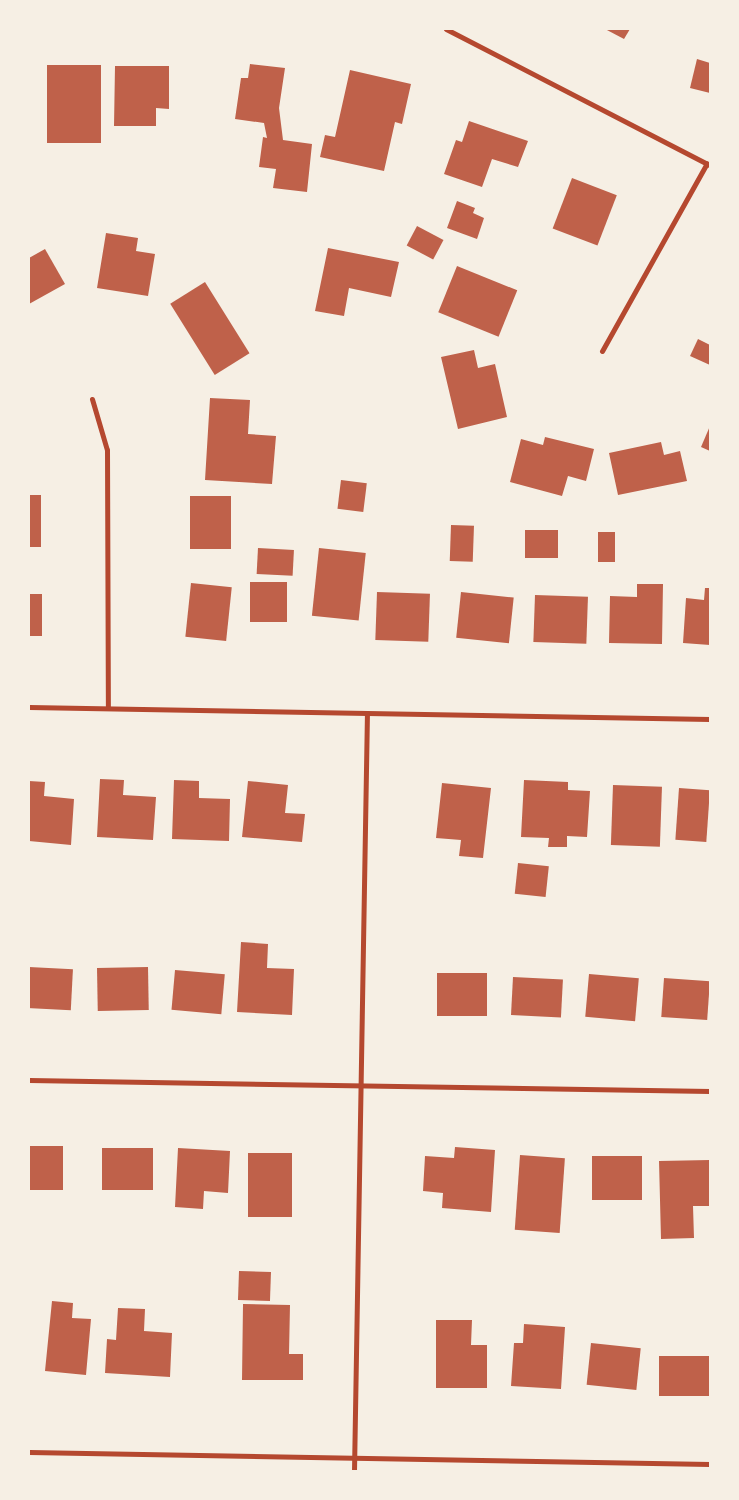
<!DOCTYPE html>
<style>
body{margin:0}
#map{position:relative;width:739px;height:1500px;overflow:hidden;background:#f6efe4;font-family:Manrope,sans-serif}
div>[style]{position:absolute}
.building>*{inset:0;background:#bf614a;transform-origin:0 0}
.minor>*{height:5px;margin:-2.5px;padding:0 2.5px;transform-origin:2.5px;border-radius:2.5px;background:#b5482f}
span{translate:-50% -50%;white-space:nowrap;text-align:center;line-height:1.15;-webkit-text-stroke:5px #f6efe4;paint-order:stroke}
.frame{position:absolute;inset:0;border:30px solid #f6efe4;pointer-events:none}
</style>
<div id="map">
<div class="building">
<div style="clip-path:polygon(605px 29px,630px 29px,624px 39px)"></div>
<div style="clip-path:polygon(697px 59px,710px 63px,710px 93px,690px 88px)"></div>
<div style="clip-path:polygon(250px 64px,285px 68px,279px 108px,283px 140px,312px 144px,307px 192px,273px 188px,276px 169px,259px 167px,263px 137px,267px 138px,264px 123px,235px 119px,241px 78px,248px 78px)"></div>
<div style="left:47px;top:65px;width:54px;height:78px"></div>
<div style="clip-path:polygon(115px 66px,169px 66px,169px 109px,156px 108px,156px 126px,114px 126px)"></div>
<div style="clip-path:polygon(350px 70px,411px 84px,402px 124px,395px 122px,384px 171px,320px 157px,325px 135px,335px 137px)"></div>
<div style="clip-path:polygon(469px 121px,528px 141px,518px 167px,492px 159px,482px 187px,444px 174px,456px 140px,462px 142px)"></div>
<div style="left:572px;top:178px;width:48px;height:54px;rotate:21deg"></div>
<div style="clip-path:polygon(457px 201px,475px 208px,473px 213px,484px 218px,477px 239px,447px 228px)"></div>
<div style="left:417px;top:226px;width:30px;height:22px;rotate:28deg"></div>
<div style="clip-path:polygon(106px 233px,138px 238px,136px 251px,155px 254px,148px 296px,97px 288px)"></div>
<div style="clip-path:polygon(328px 248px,399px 262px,391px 297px,349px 288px,344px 316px,315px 311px)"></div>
<div style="clip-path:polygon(45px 249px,65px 284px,29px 304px,29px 258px)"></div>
<div style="left:457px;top:266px;width:65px;height:50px;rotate:22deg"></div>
<div style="left:205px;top:282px;width:84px;height:41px;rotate:58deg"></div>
<div style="clip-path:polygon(698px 339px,710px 345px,710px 365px,690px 356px)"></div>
<div style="clip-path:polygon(474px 350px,478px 368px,495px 364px,507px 417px,458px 429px,441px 357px)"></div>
<div style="clip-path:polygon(210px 398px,250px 400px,248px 434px,276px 436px,272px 484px,205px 480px)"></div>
<div style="clip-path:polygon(710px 426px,710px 451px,701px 447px)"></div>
<div style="clip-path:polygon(545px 437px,594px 449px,586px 481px,568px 476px,562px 496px,510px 482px,521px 439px,543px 445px)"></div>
<div style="clip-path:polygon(661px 442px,664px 455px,680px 451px,687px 481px,618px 495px,609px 453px)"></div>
<div style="left:341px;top:480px;width:26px;height:29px;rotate:7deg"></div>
<div style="left:29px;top:495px;width:12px;height:52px"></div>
<div style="left:190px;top:496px;width:41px;height:53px"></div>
<div style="left:451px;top:525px;width:23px;height:36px;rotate:2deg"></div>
<div style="left:525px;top:530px;width:33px;height:28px"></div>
<div style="left:598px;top:532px;width:17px;height:30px"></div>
<div style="left:258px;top:548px;width:36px;height:26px;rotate:3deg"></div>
<div style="left:319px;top:548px;width:47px;height:68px;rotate:6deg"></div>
<div style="left:250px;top:582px;width:37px;height:40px"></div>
<div style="left:191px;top:583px;width:41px;height:54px;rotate:6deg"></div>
<div style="clip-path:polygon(637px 584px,663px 584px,662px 644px,609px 643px,610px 596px,637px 597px)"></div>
<div style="clip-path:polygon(705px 588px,710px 588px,710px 645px,683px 643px,686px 598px,704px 600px)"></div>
<div style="left:377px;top:592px;width:53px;height:48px;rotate:2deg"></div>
<div style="left:461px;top:592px;width:53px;height:46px;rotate:6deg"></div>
<div style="left:29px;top:594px;width:13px;height:42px"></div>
<div style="left:535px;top:595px;width:53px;height:47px;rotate:2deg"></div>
<div style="clip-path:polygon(100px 779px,124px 780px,123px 795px,156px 797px,153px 840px,97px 837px)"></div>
<div style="clip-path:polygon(174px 780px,199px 781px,199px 798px,230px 799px,229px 841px,172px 839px)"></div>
<div style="clip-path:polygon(524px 780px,568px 782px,568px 790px,590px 791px,587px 837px,567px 836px,567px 847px,548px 847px,549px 838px,521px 837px)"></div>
<div style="clip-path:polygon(29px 781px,45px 782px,44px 796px,74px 799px,71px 845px,29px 841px)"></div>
<div style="clip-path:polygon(248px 781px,288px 785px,285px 813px,305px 814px,302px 842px,242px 837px)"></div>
<div style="clip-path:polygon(442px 783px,491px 788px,483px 858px,459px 856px,461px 840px,436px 838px)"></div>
<div style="left:613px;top:785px;width:49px;height:60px;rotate:2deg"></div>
<div style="left:679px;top:788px;width:31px;height:52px;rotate:4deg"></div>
<div style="left:518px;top:863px;width:31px;height:31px;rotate:6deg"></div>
<div style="clip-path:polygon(241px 942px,268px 944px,267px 968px,294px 969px,292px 1015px,237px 1012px)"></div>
<div style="left:29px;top:967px;width:44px;height:41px;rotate:3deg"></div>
<div style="left:148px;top:967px;width:43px;height:51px;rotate:89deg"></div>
<div style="left:175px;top:970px;width:50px;height:40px;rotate:5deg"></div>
<div style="left:437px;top:973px;width:50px;height:43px"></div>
<div style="left:589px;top:974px;width:50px;height:43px;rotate:5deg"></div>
<div style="left:513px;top:977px;width:50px;height:38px;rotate:3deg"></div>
<div style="left:664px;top:978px;width:46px;height:39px;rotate:4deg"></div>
<div style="left:29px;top:1146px;width:34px;height:44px"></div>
<div style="clip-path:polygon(455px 1147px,495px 1150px,491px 1212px,442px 1208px,443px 1193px,423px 1191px,425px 1156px,454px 1158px)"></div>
<div style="left:102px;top:1148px;width:51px;height:42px"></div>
<div style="clip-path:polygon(178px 1148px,230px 1151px,228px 1193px,204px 1191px,203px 1209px,175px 1207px)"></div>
<div style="left:248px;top:1153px;width:44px;height:64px"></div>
<div style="left:520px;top:1155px;width:45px;height:75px;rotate:4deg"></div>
<div style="left:592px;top:1156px;width:50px;height:44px"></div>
<div style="clip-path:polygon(710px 1160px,710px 1206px,693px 1206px,694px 1238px,661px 1239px,659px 1161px)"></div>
<div style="left:239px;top:1271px;width:32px;height:29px;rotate:2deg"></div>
<div style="clip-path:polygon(52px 1301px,73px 1303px,72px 1318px,91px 1319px,86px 1375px,45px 1371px)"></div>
<div style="clip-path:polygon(243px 1304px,290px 1305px,289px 1354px,303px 1354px,303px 1380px,242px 1380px)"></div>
<div style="clip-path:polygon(118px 1308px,145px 1309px,144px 1331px,172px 1333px,170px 1377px,105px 1373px,107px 1339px,116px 1340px)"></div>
<div style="clip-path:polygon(436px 1320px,472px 1320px,471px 1345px,487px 1345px,487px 1388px,436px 1388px)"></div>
<div style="clip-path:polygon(524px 1324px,565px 1327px,561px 1389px,511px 1386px,514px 1343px,523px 1343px)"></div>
<div style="left:591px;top:1343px;width:50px;height:42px;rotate:6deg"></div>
<div style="left:659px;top:1356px;width:51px;height:40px"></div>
</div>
<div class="minor">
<div style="left:446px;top:29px;width:297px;rotate:27.3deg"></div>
<div style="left:602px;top:351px;width:215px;rotate:-60.8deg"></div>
<div style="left:92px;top:399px;width:53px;rotate:73.6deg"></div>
<div style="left:107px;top:450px;width:258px;rotate:89.8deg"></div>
<div style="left:29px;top:707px;width:681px;rotate:1.01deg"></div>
<div style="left:29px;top:1080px;width:681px;rotate:0.93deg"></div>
<div style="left:29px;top:1452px;width:681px;rotate:1.01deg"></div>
<div style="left:354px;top:1471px;width:758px;rotate:-89.02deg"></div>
</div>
<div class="frame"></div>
</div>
